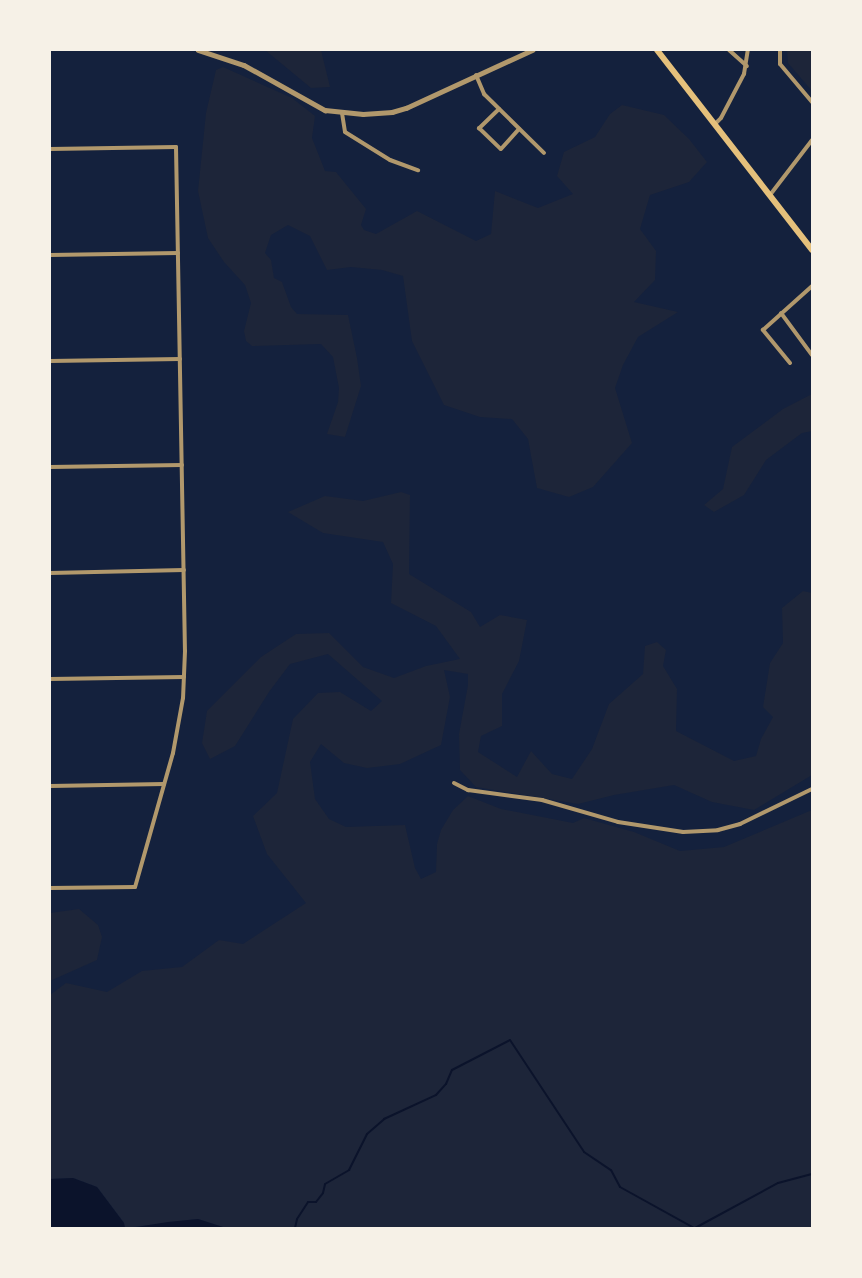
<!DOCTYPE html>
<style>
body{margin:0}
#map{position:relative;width:862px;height:1278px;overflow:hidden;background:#14213d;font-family:Karla,sans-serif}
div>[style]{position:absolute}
.green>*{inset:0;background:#1d2539}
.water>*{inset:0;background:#0b132b}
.stream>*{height:2px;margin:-1px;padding:0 1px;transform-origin:1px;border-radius:1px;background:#0b132b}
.minor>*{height:4px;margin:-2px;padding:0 2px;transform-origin:2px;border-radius:2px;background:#b1986c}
.tertiary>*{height:4.5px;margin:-2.25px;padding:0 2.25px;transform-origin:2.25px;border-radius:2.25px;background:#b1986c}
.trunk>*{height:6px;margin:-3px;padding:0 3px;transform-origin:3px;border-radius:3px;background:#e5c07b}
span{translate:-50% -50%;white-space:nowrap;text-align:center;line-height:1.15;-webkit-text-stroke:4.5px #f6f1e7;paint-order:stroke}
.frame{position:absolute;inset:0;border:51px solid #f6f1e7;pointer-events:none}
</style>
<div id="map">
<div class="green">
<div style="clip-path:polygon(265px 50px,321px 50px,330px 87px,311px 88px)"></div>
<div style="clip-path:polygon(787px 50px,812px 50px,812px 91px,788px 63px)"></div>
<div style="clip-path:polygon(223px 67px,292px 98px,315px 116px,312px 138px,325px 171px,336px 172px,366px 209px,361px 225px,364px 230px,376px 234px,417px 211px,476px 241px,491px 234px,495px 191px,538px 208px,573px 194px,557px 176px,564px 152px,595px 137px,610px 114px,622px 105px,664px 115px,689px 139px,707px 162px,689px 182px,650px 195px,640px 229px,656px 251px,655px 280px,634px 302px,678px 312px,638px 337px,623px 365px,615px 388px,632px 443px,593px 487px,569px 497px,537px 488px,528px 439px,512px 419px,480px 417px,444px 405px,412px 341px,403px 276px,382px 270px,351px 267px,327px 270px,310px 236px,288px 225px,271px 235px,265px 253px,271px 260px,274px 278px,282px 282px,291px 307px,297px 314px,348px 315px,357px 358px,361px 386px,345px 437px,327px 434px,338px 402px,339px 388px,333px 357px,321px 344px,252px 346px,246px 341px,244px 331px,251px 303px,245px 285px,224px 262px,208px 238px,198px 191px,206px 113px,216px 70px)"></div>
<div style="clip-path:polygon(812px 394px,812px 431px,802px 433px,766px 460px,744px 495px,714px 512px,704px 505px,723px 489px,732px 447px,783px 409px)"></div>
<div style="clip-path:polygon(401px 492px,410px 495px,409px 574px,471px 612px,480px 627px,500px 615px,527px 620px,519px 661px,502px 694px,502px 726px,481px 736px,478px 752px,517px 777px,531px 751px,552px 774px,572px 779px,592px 749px,609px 704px,643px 674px,645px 646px,657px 642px,666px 650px,663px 666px,677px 689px,676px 731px,734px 761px,756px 756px,761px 739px,773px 717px,763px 707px,770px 663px,783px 643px,782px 608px,803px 591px,812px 593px,812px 775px,754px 810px,712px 802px,674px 785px,614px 795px,578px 804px,476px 787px,460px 770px,459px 734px,468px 685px,468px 674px,444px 670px,450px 697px,441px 745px,400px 764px,367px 768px,344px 763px,321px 744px,310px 762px,315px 799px,329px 819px,346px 827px,405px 825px,415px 868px,421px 879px,436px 872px,437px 844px,441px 830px,453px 810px,468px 796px,501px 809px,573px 823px,584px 818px,634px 832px,680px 851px,724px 847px,812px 810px,812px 1228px,226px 1228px,198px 1219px,125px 1228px,124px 1223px,97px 1187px,73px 1178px,50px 1179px,50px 995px,66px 983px,107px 992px,142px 971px,182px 967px,219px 940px,243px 944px,306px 903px,267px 854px,253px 816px,277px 793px,293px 719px,318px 693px,340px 692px,371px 711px,382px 701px,328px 654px,290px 664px,269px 692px,235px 746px,210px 759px,202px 743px,207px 711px,261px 657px,296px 634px,329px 633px,363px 667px,394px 678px,426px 666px,460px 659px,436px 626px,391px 603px,393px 564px,383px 542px,323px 533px,288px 512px,325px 496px,363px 501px)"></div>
<div style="clip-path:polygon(79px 909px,98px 925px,102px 937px,97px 960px,50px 981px,50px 913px)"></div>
</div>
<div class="water">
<div style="clip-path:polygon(73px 1178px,97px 1187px,124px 1223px,125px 1228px,50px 1228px,50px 1179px)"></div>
<div style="clip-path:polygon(198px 1219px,226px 1228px,130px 1228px,168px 1222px)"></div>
</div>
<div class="stream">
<div style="left:295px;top:1228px;width:9px;rotate:-77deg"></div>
<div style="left:297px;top:1219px;width:20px;rotate:-57deg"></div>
<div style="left:308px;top:1202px;width:8px"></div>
<div style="left:316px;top:1202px;width:11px;rotate:-52deg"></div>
<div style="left:323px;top:1193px;width:9px;rotate:-77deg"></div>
<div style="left:325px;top:1184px;width:28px;rotate:-30deg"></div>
<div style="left:349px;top:1170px;width:40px;rotate:-63.4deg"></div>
<div style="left:367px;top:1134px;width:23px;rotate:-41deg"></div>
<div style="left:384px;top:1119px;width:57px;rotate:-24.8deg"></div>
<div style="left:436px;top:1095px;width:15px;rotate:-48deg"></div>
<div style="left:446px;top:1084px;width:15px;rotate:-67deg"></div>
<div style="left:452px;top:1070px;width:65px;rotate:-27.3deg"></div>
<div style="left:510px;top:1040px;width:134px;rotate:56.5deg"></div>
<div style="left:584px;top:1152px;width:32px;rotate:34deg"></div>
<div style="left:611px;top:1170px;width:19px;rotate:62deg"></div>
<div style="left:620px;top:1187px;width:85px;rotate:29deg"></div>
<div style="left:695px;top:1228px;width:94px;rotate:-28.5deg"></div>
<div style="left:778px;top:1183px;width:35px;rotate:-15deg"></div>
</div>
<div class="minor">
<div style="left:729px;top:50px;width:24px;rotate:42deg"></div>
<div style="left:780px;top:50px;width:14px;rotate:90deg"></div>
<div style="left:780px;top:64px;width:50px;rotate:49.9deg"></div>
<div style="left:476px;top:75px;width:21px;rotate:67deg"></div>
<div style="left:484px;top:94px;width:84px;rotate:44.5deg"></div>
<div style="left:499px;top:109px;width:28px;rotate:136deg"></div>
<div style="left:479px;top:128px;width:30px;rotate:44deg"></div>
<div style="left:501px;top:149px;width:27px;rotate:-48deg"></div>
<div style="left:342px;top:113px;width:19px;rotate:81deg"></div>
<div style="left:345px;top:132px;width:53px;rotate:31.9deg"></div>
<div style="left:390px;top:160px;width:30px;rotate:20deg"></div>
<div style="left:715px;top:124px;width:8px;rotate:-45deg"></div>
<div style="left:721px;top:118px;width:50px;rotate:-62.4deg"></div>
<div style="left:744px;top:74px;width:24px;rotate:-81deg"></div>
<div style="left:50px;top:149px;width:126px;rotate:-0.9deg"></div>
<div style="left:176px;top:147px;width:504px;rotate:88.98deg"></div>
<div style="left:185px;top:651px;width:47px;rotate:92.4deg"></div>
<div style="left:183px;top:698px;width:56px;rotate:100.3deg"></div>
<div style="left:173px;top:753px;width:139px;rotate:105.8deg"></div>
<div style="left:135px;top:887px;width:85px;rotate:179.3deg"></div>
<div style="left:770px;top:195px;width:69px;rotate:-52.6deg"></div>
<div style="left:50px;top:255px;width:128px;rotate:-0.9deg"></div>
<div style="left:781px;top:313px;width:52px;rotate:53.6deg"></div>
<div style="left:50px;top:361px;width:130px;rotate:-0.9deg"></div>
<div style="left:790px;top:363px;width:43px;rotate:-129.3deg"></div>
<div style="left:763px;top:330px;width:66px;rotate:-41.9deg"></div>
<div style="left:50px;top:467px;width:132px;rotate:-0.9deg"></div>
<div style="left:50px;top:573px;width:134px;rotate:-1.3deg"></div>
<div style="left:50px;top:679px;width:134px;rotate:-0.9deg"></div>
<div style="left:454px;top:783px;width:16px;rotate:27deg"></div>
<div style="left:468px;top:790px;width:75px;rotate:7.7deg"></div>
<div style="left:542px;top:800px;width:79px;rotate:16.1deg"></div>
<div style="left:618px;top:822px;width:66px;rotate:8.7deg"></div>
<div style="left:683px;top:832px;width:35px;rotate:-3deg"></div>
<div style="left:718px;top:830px;width:23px;rotate:-15deg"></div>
<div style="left:740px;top:824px;width:80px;rotate:-25.9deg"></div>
<div style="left:50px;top:786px;width:114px;rotate:-1deg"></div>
</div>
<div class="tertiary">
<div style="left:198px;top:50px;width:48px;rotate:18.1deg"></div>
<div style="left:244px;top:65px;width:93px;rotate:29.1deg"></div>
<div style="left:325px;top:110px;width:38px;rotate:6deg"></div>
<div style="left:363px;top:114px;width:29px;rotate:-4deg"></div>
<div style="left:392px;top:112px;width:15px;rotate:-16deg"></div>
<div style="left:406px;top:108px;width:139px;rotate:-24.7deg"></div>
</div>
<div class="trunk">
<div style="left:657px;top:50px;width:253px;rotate:52.2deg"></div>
</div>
<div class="frame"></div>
</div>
